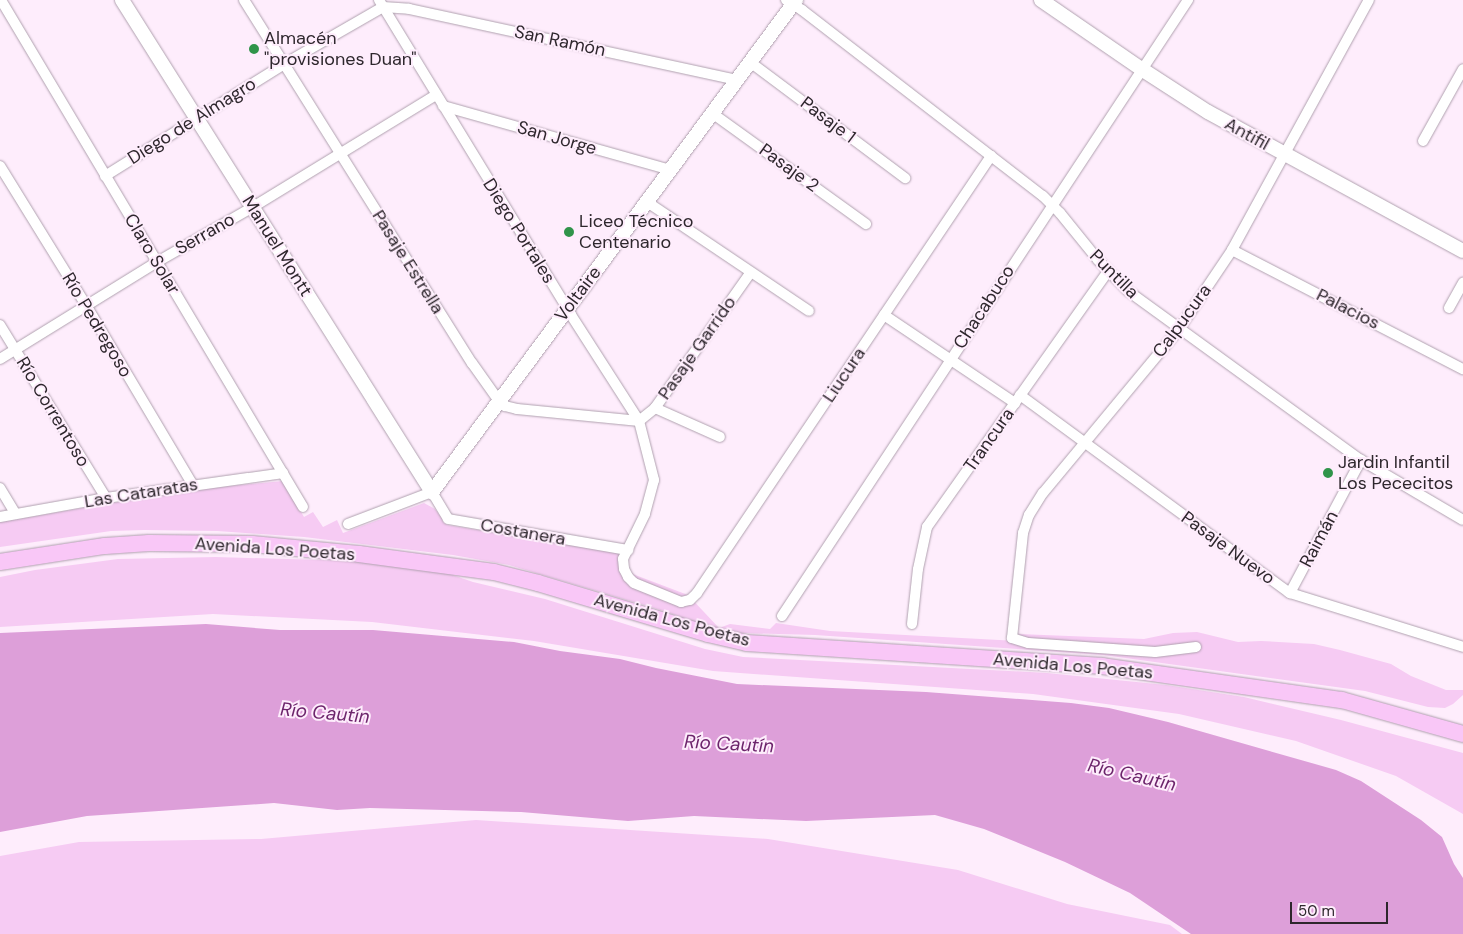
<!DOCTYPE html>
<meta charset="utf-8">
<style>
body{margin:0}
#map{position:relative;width:1463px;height:934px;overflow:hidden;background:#feedfc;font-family:"DM Sans",sans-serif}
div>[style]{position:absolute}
.green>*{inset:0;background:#f6cbf3}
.water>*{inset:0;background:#dd9fd9}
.roads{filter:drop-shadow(0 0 1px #b0a1af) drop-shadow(0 0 1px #b0a1af)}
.street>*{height:10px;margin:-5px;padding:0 5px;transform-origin:5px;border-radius:5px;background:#fff}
.secondary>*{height:14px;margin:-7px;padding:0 7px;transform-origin:7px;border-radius:7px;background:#fff}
.primary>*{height:16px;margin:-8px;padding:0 8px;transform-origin:8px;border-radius:8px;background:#f9c7f7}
.dots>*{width:14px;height:14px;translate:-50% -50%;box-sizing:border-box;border:2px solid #feedfc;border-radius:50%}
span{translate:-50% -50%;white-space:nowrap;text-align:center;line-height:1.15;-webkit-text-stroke:4px #feedfc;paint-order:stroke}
.poi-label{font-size:18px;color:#2e272d}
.left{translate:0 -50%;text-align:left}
.street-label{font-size:18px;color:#2e272d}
.water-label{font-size:19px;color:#6d256c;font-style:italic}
.scale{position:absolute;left:1290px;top:902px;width:98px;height:22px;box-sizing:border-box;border:2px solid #2e272d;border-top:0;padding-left:6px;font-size:15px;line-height:18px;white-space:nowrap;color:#2e272d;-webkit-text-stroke:4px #feedfc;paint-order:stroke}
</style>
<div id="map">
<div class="green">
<div style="clip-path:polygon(283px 481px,304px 517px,313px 512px,323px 527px,337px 520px,343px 533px,424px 503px,435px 509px,447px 525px,627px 554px,622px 570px,688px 595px,719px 628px,730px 624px,770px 629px,776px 623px,830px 631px,1018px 641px,1019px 634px,1144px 639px,1173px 633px,1197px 632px,1238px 642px,1261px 641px,1314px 644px,1340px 650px,1391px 664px,1411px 676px,1446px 690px,1463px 690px,1463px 695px,1453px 704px,1445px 708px,1428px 707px,1365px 691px,1104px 655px,815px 635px,738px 633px,713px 629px,667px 612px,509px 565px,453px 555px,304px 537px,217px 531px,144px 530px,111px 531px,0 547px,0 522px,195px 489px)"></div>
<div style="clip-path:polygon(216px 557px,355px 561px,438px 570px,473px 582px,545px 599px,705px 649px,743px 657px,1047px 673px,1166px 685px,1244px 697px,1341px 720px,1463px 753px,1463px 814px,1396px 776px,1296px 741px,1179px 714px,1033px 694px,713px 671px,534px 641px,372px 622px,213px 614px,0 627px,0 577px,35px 570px,118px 559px)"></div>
<div style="clip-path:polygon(476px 820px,768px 839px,958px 870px,1067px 904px,1170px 925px,1182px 934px,0 934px,0 856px,79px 842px,261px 839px)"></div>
</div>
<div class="water">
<div style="clip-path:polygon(206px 624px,280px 630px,373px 630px,514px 642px,560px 651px,620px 659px,656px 668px,737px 684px,926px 692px,1071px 703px,1109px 708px,1168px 722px,1336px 770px,1361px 781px,1421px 820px,1442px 837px,1454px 864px,1463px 878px,1463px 934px,1191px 934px,1130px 893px,1065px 862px,984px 829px,935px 815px,806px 821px,694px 816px,628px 821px,521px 812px,370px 808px,337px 810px,274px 803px,87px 816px,0 832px,0 633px)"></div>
</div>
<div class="roads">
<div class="street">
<div style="left:1px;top:0;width:590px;rotate:59.22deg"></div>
<div style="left:244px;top:0;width:429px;rotate:57.9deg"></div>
<div style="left:472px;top:363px;width:47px;rotate:54.6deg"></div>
<div style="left:499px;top:401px;width:8px;rotate:40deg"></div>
<div style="left:505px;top:406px;width:12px;rotate:14deg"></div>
<div style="left:517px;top:409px;width:123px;rotate:5.6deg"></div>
<div style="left:639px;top:421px;width:21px;rotate:-39deg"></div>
<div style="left:655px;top:408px;width:166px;rotate:-54.8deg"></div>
<div style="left:379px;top:0;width:369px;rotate:58.6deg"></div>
<div style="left:571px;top:315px;width:126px;rotate:57.3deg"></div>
<div style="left:639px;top:421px;width:61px;rotate:75.7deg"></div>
<div style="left:654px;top:480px;width:35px;rotate:105deg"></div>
<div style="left:645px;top:514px;width:50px;rotate:116.1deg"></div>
<div style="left:623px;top:559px;width:10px;rotate:84deg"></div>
<div style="left:624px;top:569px;width:9px;rotate:63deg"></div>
<div style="left:628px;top:577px;width:8px;rotate:45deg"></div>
<div style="left:634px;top:583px;width:51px;rotate:22deg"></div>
<div style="left:681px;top:602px;width:9px;rotate:-13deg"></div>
<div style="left:690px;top:600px;width:10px;rotate:-45deg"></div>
<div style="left:697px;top:593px;width:527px;rotate:-56.07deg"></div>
<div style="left:786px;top:0;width:19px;rotate:32deg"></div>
<div style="left:802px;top:10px;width:304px;rotate:37.7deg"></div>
<div style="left:1043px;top:196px;width:24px;rotate:45deg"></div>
<div style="left:1060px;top:213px;width:60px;rotate:51deg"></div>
<div style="left:1098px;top:260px;width:43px;rotate:45.9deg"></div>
<div style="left:1128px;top:291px;width:288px;rotate:36deg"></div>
<div style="left:1361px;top:460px;width:118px;rotate:30.5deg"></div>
<div style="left:750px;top:62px;width:194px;rotate:36.8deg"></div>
<div style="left:443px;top:106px;width:237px;rotate:15.7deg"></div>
<div style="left:712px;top:113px;width:190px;rotate:35.8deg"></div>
<div style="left:1423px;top:141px;width:82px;rotate:-60.9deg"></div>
<div style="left:0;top:166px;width:163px;rotate:58.3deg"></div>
<div style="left:86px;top:305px;width:209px;rotate:59.3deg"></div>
<div style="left:105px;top:176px;width:211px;rotate:-32deg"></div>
<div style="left:284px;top:64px;width:114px;rotate:-29.9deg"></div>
<div style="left:383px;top:7px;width:26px;rotate:4deg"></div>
<div style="left:409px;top:9px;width:336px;rotate:12.2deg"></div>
<div style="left:647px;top:202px;width:195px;rotate:33.9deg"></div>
<div style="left:1232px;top:250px;width:260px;rotate:27.3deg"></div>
<div style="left:1449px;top:308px;width:29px;rotate:-61deg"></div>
<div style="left:884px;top:315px;width:158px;rotate:33.9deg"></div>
<div style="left:0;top:325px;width:203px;rotate:58.5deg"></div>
<div style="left:0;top:359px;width:185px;rotate:-31.7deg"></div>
<div style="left:157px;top:262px;width:111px;rotate:-29.8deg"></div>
<div style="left:253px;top:207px;width:215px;rotate:-31.5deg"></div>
<div style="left:1020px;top:395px;width:335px;rotate:36.3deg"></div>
<div style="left:1290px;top:593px;width:181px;rotate:17.3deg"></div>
<div style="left:655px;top:408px;width:71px;rotate:24deg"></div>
<div style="left:0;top:488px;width:29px;rotate:59deg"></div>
<div style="left:0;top:517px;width:108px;rotate:-10.2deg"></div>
<div style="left:106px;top:498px;width:179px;rotate:-8deg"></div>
<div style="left:348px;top:524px;width:90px;rotate:-20.9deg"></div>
<div style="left:432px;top:492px;width:31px;rotate:59deg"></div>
<div style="left:448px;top:519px;width:183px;rotate:9.8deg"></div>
<div style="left:1290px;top:593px;width:151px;rotate:-61.9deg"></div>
<div style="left:782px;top:616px;width:738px;rotate:-56.61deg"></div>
<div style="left:912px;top:624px;width:55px;rotate:-83.8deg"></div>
<div style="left:918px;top:569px;width:43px;rotate:-77.9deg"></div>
<div style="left:927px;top:527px;width:314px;rotate:-54.7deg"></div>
<div style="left:1196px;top:647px;width:41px;rotate:173deg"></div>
<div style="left:1155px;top:652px;width:127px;rotate:-175.9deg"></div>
<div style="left:1028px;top:643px;width:17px;rotate:-163deg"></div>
<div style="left:1012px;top:638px;width:106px;rotate:-84deg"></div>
<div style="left:1023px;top:533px;width:19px;rotate:-72deg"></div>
<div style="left:1029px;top:515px;width:26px;rotate:-58deg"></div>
<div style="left:1043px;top:493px;width:213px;rotate:-50.3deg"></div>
<div style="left:1179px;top:329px;width:95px;rotate:-56.1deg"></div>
<div style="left:1232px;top:250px;width:285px;rotate:-61.3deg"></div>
</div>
<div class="secondary">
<div style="left:122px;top:0;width:582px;rotate:57.79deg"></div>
<div style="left:432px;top:492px;width:612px;rotate:-53.5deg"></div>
<div style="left:1041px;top:0;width:124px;rotate:34.5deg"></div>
<div style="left:1143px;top:70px;width:77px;rotate:32.9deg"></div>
<div style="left:1208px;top:112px;width:290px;rotate:28.6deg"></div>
</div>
<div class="primary">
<div style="left:0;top:562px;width:106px;rotate:-8.7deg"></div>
<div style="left:105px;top:546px;width:44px;rotate:-3.9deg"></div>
<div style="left:149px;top:543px;width:103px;rotate:0.6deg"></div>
<div style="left:252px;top:544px;width:107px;rotate:5.3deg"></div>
<div style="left:359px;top:554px;width:136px;rotate:7.6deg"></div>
<div style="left:494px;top:572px;width:45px;rotate:14deg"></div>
<div style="left:538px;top:583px;width:177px;rotate:16.7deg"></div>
<div style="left:708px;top:634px;width:40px;rotate:13deg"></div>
<div style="left:747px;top:643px;width:356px;rotate:3.7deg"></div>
<div style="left:1102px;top:666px;width:242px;rotate:8.1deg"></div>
<div style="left:1342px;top:700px;width:126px;rotate:15.7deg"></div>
</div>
</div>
<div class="dots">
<div style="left:254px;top:49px;background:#30944a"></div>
<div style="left:569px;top:232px;background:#30944a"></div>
<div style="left:1328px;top:473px;background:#30944a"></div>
</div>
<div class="poi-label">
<span class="left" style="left:264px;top:49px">Almacén<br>"provisiones Duan"</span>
<span class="left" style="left:579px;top:232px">Liceo Técnico<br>Centenario</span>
<span class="left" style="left:1338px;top:473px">Jardin Infantil<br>Los Pececitos</span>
</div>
<div class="street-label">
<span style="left:560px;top:41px;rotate:12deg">San Ramón</span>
<span style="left:828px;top:120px;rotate:37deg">Pasaje 1</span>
<span style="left:192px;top:121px;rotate:-32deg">Diego de Almagro</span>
<span style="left:1247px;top:134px;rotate:29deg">Antifil</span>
<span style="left:557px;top:138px;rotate:16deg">San Jorge</span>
<span style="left:789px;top:168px;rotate:36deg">Pasaje 2</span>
<span style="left:519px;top:231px;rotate:58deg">Diego Portales</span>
<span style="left:205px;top:234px;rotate:-30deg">Serrano</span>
<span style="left:277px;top:246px;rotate:58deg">Manuel Montt</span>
<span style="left:152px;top:254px;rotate:59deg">Claro Solar</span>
<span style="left:408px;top:262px;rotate:58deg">Pasaje Estrella</span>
<span style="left:1114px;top:274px;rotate:45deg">Puntilla</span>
<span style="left:578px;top:294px;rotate:-53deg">Voltaire</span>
<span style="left:984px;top:307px;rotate:-57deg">Chacabuco</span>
<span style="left:1348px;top:309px;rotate:27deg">Palacios</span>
<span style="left:1182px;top:321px;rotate:-54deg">Calpucura</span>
<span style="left:97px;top:325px;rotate:59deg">Río Pedregoso</span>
<span style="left:697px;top:348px;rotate:-55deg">Pasaje Garrido</span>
<span style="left:844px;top:375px;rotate:-56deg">Liucura</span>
<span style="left:53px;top:412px;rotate:59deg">Río Correntoso</span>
<span style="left:989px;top:440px;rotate:-55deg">Trancura</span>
<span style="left:141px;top:493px;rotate:-9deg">Las Cataratas</span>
<span style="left:523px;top:532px;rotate:10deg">Costanera</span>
<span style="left:1319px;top:539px;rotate:-62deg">Raimán</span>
<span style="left:1228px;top:548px;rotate:36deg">Pasaje Nuevo</span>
<span style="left:275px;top:549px;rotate:4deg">Avenida Los Poetas</span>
<span style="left:672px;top:620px;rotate:15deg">Avenida Los Poetas</span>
<span style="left:1073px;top:666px;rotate:5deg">Avenida Los Poetas</span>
</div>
<div class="water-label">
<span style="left:325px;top:713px;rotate:5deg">Río Cautín</span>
<span style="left:729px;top:744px;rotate:3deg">Río Cautín</span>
<span style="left:1132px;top:775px;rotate:13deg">Río Cautín</span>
</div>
<div class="scale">50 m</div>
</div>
